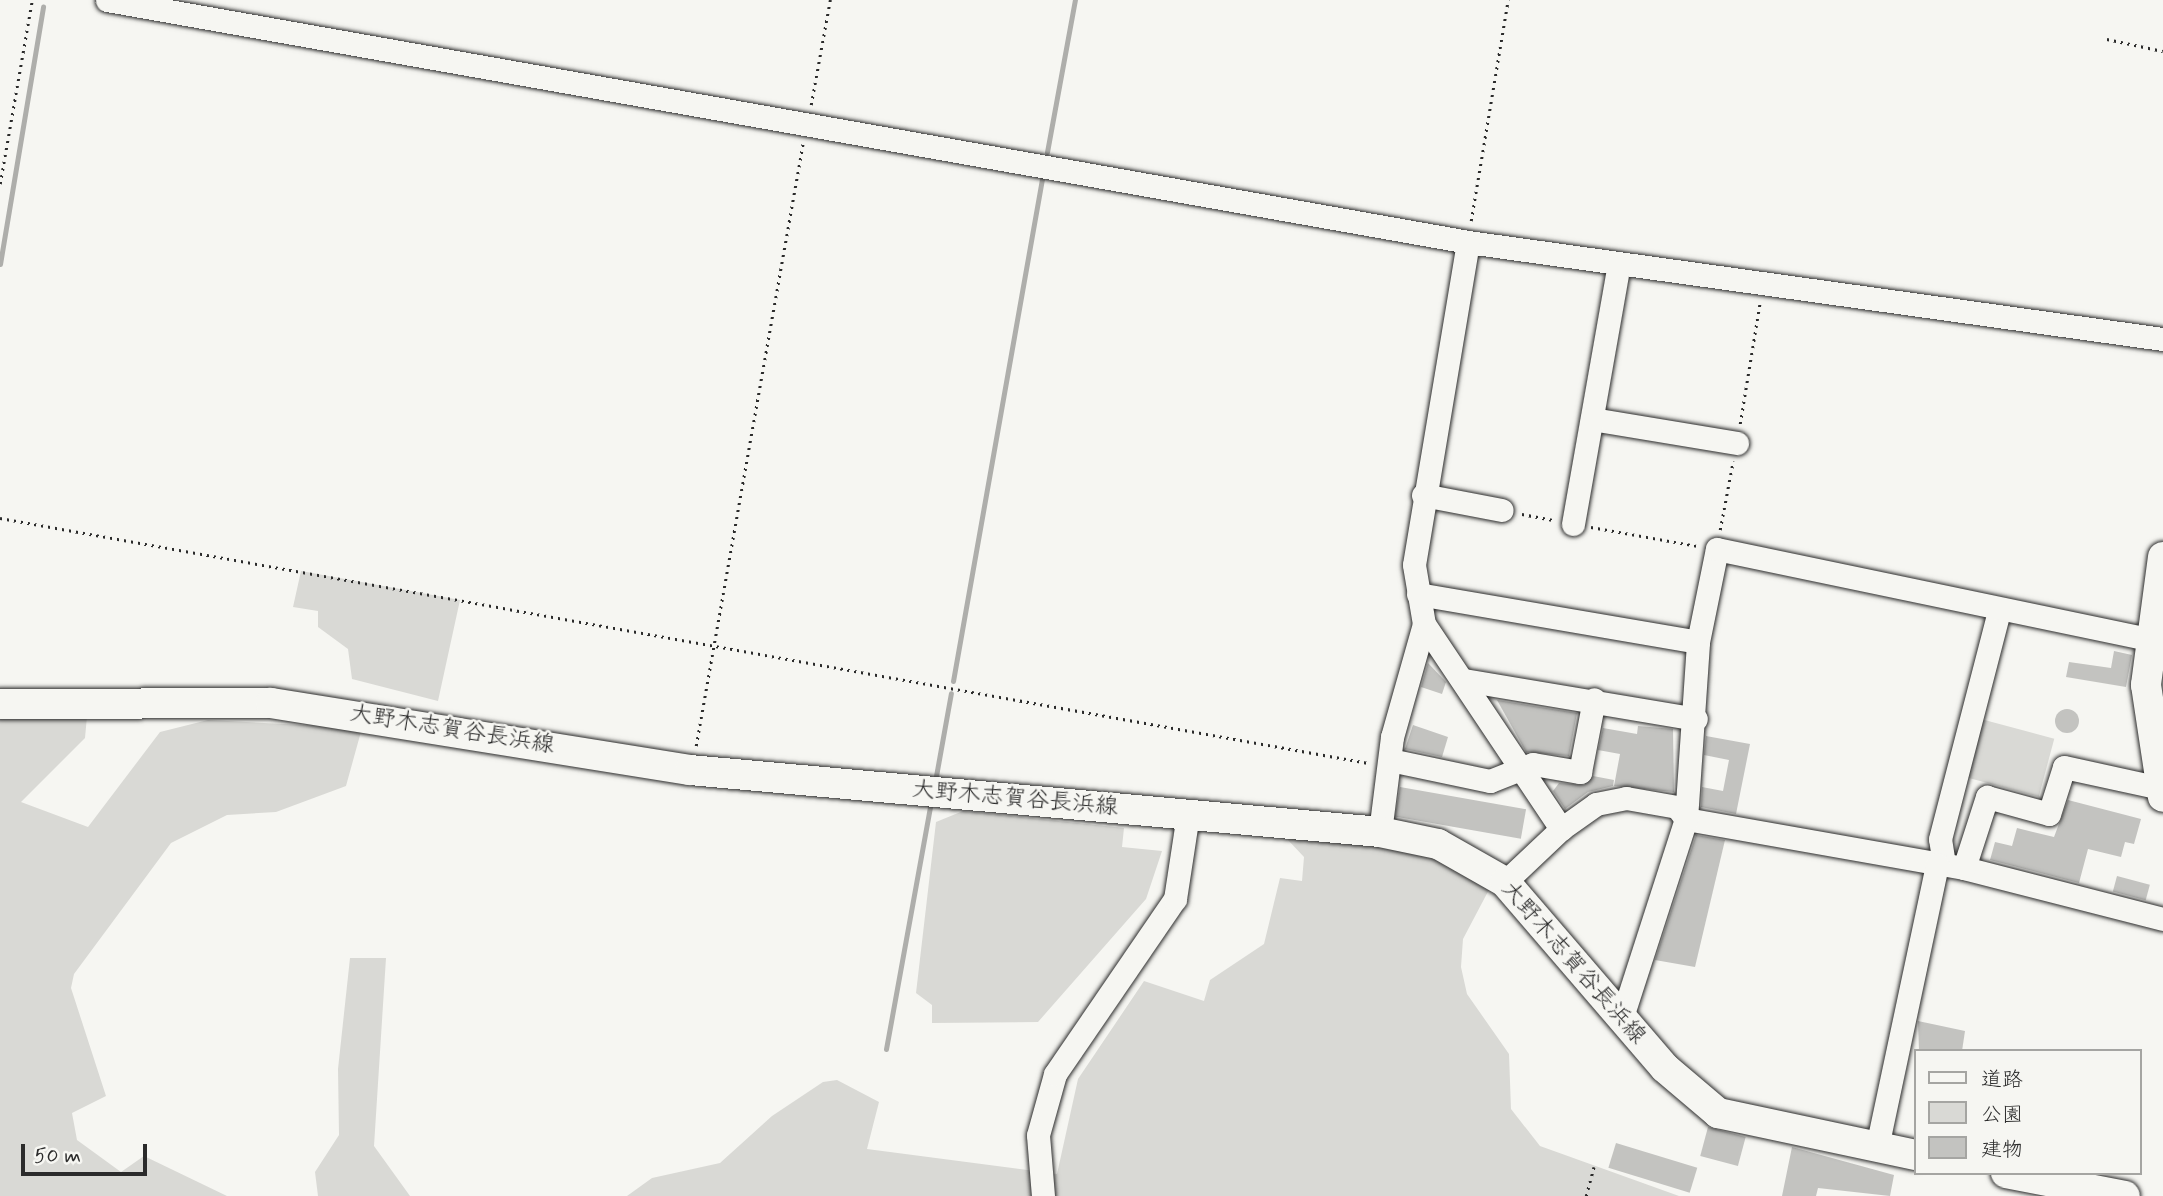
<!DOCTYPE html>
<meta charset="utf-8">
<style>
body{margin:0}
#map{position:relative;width:2163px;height:1196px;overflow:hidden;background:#f6f6f2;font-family:Mynerve,"Klee One",sans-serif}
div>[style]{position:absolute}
.green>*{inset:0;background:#d9d9d5;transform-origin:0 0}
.stream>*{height:5px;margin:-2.5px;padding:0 2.5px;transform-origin:2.5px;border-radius:2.5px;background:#aeaeab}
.building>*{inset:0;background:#c3c3c0;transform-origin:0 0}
.round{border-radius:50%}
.path>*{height:2.5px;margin-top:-1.25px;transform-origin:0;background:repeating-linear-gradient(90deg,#2b2b2b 0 2px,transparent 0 7px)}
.roads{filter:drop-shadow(0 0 2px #2b2b2b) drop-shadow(0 0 2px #2b2b2b)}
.minor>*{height:23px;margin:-11.5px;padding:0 11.5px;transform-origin:11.5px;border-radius:11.5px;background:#f6f6f2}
.major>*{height:30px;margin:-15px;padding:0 15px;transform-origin:15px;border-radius:15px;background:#f6f6f2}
span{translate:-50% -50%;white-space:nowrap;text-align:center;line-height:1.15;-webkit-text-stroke:5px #f6f6f2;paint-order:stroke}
.street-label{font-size:23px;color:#2b2b2b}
.legend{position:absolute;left:1914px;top:1049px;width:228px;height:126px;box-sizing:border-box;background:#f6f6f2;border:2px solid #a5a5a2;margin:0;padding:9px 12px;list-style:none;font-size:21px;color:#2b2b2b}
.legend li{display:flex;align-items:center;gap:14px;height:35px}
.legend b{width:35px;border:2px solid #a5a5a2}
.scale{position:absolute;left:21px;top:1144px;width:126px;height:32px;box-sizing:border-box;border:4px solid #2b2b2b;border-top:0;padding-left:9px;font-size:21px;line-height:24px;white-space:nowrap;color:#2b2b2b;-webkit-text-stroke:5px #f6f6f2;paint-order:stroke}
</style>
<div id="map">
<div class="green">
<div style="clip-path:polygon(301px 571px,460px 600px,438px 701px,352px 679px,348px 649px,318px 627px,318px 611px,293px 607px)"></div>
<div style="clip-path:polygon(0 716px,87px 716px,85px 738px,21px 802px,88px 827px,160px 732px,208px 720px,362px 728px,346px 786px,276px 812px,227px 815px,171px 843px,74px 974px,71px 988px,106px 1096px,72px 1113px,77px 1140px,121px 1172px,144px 1156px,227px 1196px,0 1196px)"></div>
<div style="left:1977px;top:718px;width:80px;height:60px;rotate:15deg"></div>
<div style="clip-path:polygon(963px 811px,1124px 828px,1122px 847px,1162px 851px,1146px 899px,1038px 1022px,932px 1023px,932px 1005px,916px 993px,936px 822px)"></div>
<div style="clip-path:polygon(1296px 831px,1421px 853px,1492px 884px,1463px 939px,1461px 967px,1467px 994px,1509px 1054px,1511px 1109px,1540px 1146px,1679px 1196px,627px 1196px,652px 1178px,720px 1163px,772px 1116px,823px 1082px,837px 1080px,879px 1102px,867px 1149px,1057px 1174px,1078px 1079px,1144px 981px,1204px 1001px,1210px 980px,1264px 944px,1280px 878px,1302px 881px,1304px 857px,1288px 840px)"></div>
<div style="clip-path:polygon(350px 958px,386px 958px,374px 1146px,410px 1196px,318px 1196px,315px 1172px,339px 1135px,338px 1069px)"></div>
</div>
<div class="stream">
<div style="left:1047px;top:152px;width:155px;rotate:-79.6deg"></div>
<div style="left:0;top:264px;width:261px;rotate:-80.5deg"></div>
<div style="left:953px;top:681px;width:510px;rotate:-79.95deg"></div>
<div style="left:936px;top:776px;width:84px;rotate:-79.8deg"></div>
<div style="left:886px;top:1049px;width:252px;rotate:-79.7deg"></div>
</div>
<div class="building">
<div style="clip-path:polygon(2114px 651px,2132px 655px,2126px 687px,2066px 677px,2069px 662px,2111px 668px)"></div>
<div style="clip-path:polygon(1428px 663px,1446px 682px,1442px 694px,1421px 687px)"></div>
<div style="clip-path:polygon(1497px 700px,1577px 713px,1569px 756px,1526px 752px)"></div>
<div class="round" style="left:2055px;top:709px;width:24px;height:24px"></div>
<div style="clip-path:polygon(1413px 725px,1448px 737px,1442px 757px,1405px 749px)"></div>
<div style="clip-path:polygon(1638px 726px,1673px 729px,1674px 792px,1614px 786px,1620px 754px,1598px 750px,1603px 728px,1637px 734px)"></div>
<div style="clip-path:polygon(1706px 736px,1750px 744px,1736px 814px,1701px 807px,1702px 787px,1723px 791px,1729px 760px,1704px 755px)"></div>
<div style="clip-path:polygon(1593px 776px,1614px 780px,1613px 786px,1588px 792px,1565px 809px,1553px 791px,1559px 783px,1584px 785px)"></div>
<div style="left:1400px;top:787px;width:128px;height:30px;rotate:10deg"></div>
<div style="clip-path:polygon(2068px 800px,2141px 819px,2134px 844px,2125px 842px,2121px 857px,2088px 849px,2079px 883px,1990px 860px,1995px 842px,2012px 846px,2017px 828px,2054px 837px)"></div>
<div style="clip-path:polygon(1696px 835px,1725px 840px,1695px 967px,1655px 960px)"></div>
<div style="left:2117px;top:876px;width:34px;height:16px;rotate:15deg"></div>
<div style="clip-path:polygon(1918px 1021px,1965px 1031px,1962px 1051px,1919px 1051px)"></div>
<div style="left:1708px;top:1127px;width:39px;height:30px;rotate:15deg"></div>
<div style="left:1616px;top:1143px;width:85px;height:26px;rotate:17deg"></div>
<div style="clip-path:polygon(1792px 1147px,1894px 1175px,1890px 1196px,1818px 1188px,1816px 1196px,1782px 1196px)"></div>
</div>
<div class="path">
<div style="left:2107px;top:39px;width:57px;rotate:12.1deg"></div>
<div style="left:811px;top:105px;width:107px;rotate:-79.7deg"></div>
<div style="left:0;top:184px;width:187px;rotate:-80.1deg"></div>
<div style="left:1471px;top:221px;width:224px;rotate:-80.5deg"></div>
<div style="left:1740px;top:424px;width:124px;rotate:-80.7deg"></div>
<div style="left:1522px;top:514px;width:33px;rotate:11deg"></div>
<div style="left:0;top:518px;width:1390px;rotate:10.15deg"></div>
<div style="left:1591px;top:527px;width:109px;rotate:10.1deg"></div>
<div style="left:1720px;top:530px;width:70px;rotate:-79.3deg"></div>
<div style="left:696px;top:746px;width:612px;rotate:-79.94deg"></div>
<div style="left:1586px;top:1196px;width:30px;rotate:-75deg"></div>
</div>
<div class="roads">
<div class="minor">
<div style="left:107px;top:0;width:1382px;rotate:10.08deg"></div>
<div style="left:1468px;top:242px;width:702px;rotate:7.95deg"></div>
<div style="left:1468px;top:242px;width:327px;rotate:99.5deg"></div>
<div style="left:1414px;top:565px;width:60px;rotate:80.4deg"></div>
<div style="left:1424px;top:624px;width:247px;rotate:56.2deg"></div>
<div style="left:1561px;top:829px;width:77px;rotate:136.6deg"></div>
<div style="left:1592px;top:419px;width:147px;rotate:9.4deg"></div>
<div style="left:1423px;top:495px;width:80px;rotate:10.8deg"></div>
<div style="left:1573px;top:524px;width:264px;rotate:-80deg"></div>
<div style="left:1418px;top:594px;width:284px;rotate:9.7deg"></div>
<div style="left:1464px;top:680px;width:235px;rotate:9.5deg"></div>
<div style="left:1390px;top:760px;width:102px;rotate:11.9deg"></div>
<div style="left:1490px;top:781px;width:46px;rotate:-21.6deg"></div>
<div style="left:1533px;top:764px;width:48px;rotate:9.7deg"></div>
<div style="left:1580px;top:772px;width:74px;rotate:-79.1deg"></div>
<div style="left:1561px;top:829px;width:43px;rotate:-35.5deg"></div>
<div style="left:1596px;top:804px;width:31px;rotate:-11deg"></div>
<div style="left:1626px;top:798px;width:52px;rotate:10deg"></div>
<div style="left:1677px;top:807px;width:15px;rotate:53deg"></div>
<div style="left:1686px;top:819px;width:282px;rotate:10deg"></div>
<div style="left:1964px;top:868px;width:205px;rotate:14.4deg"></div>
<div style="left:1380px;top:832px;width:96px;rotate:-82.8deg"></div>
<div style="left:1392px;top:737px;width:117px;rotate:-74.2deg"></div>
<div style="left:1944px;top:864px;width:25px;rotate:-99deg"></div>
<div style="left:1940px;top:839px;width:236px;rotate:-75.5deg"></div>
<div style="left:1964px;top:868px;width:75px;rotate:-72.1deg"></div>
<div style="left:1987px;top:797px;width:64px;rotate:15.3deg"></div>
<div style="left:2049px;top:814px;width:49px;rotate:-72.3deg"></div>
<div style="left:2064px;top:767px;width:98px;rotate:12.3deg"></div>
<div style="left:1622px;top:1017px;width:208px;rotate:-72.1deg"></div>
<div style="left:1686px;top:819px;width:177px;rotate:-86.1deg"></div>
<div style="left:1698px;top:642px;width:95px;rotate:-78.5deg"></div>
<div style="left:1717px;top:549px;width:456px;rotate:11.8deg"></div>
<div style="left:1877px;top:1147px;width:289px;rotate:-78deg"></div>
<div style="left:1043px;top:1196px;width:61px;rotate:-94.7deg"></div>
<div style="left:1038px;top:1135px;width:63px;rotate:-74.4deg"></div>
<div style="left:1055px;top:1074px;width:212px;rotate:-55.6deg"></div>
<div style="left:1175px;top:899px;width:86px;rotate:-81.3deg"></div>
</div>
<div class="major">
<div style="left:2163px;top:557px;width:129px;rotate:97.6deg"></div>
<div style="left:2146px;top:685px;width:113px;rotate:81.4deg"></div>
<div style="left:0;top:704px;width:271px;rotate:-0.2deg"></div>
<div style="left:271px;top:703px;width:424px;rotate:9.1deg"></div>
<div style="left:690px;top:770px;width:693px;rotate:5.13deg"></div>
<div style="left:1380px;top:832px;width:59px;rotate:11.7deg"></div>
<div style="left:1438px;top:844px;width:77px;rotate:29.6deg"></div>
<div style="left:1505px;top:882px;width:245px;rotate:49.3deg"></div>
<div style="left:1665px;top:1068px;width:70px;rotate:40.3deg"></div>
<div style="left:1718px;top:1113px;width:202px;rotate:12deg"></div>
<div style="left:2006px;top:1173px;width:121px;rotate:10.9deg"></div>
</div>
</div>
<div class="street-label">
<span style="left:452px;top:730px;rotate:9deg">大野木志賀谷長浜線</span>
<span style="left:1015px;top:799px;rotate:5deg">大野木志賀谷長浜線</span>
<span style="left:1573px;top:963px;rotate:49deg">大野木志賀谷長浜線</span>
</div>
<ul class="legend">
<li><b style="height:9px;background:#f6f6f2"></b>道路</li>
<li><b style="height:19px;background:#d9d9d5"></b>公園</li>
<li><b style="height:19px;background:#c3c3c0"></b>建物</li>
</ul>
<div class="scale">50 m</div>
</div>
